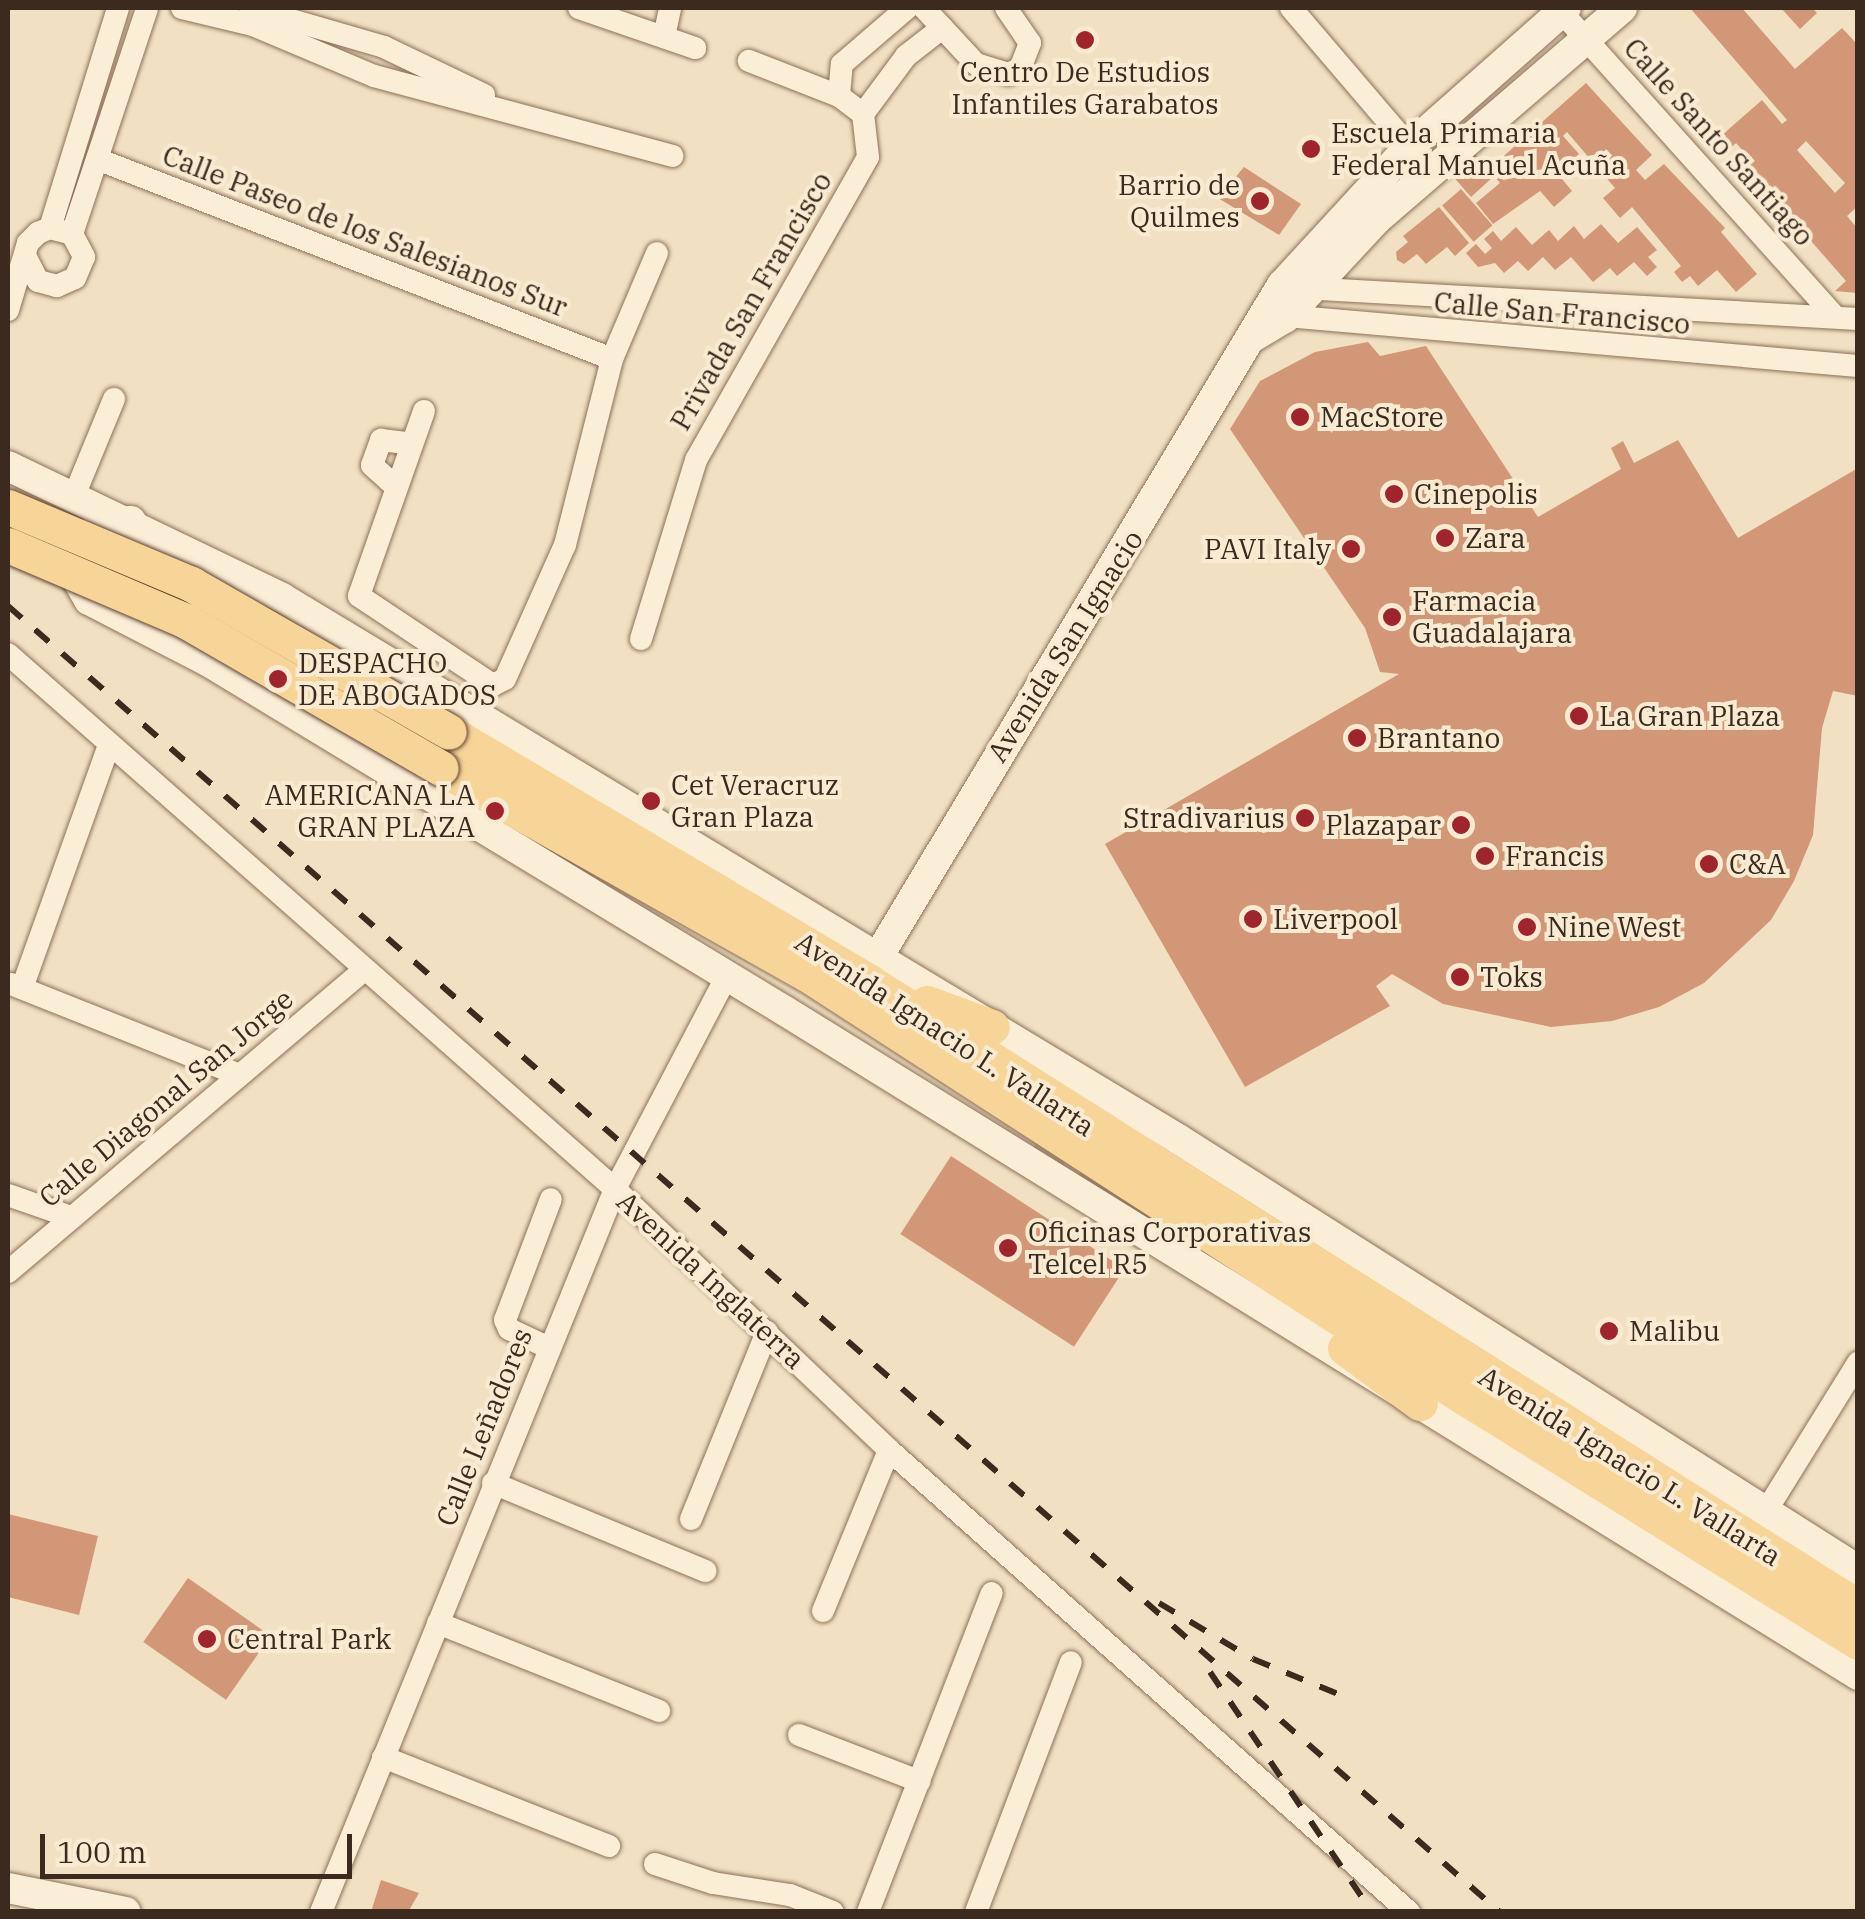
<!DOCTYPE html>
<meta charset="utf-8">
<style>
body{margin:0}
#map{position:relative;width:1865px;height:1919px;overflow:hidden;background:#f1e1c2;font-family:"IBM Plex Serif",serif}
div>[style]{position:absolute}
.building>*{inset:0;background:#d29776;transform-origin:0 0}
.primary-tunnel>*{height:35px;margin-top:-17.5px;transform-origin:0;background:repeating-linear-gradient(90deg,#cdbca1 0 35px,transparent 0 53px)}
.roads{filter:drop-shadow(0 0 2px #8c7158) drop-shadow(0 0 2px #8c7158)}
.street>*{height:22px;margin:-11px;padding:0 11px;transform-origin:11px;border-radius:11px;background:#fbeed6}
.secondary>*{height:30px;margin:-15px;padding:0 15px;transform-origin:15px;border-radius:15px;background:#fbeed6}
.primary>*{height:35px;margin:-17.5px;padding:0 17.5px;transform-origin:17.5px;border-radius:17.5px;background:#f7d498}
.rail>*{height:6px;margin-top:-3px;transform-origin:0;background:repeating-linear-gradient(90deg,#3b2a1d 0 18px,transparent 0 36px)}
.bridges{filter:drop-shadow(0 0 2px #5a3f2c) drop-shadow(0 0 2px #5a3f2c)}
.primary-bridge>*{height:35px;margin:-17.5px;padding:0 17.5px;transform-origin:17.5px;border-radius:17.5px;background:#f7d498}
.dots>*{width:28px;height:28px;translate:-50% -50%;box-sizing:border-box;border:5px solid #f8ebd2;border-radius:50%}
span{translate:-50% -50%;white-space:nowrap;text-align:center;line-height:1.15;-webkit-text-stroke:8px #f8ebd2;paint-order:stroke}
.poi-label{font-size:28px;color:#3b2a1d}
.left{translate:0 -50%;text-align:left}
.right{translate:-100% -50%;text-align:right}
.street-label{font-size:28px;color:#3b2a1d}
.frame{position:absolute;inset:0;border:10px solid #3b2a1d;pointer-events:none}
.scale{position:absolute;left:40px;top:1834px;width:312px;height:45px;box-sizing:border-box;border:5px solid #3b2a1d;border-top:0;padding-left:12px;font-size:30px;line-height:35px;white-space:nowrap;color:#3b2a1d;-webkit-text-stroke:8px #f8ebd2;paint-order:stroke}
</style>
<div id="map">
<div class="building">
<i style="clip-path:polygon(evenodd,1690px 8px,1742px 8px,1795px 69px,1842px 28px,1858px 45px,1858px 206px,1847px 216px,1858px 229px,1858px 293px,1835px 291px,1846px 281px,1756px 178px,1751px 182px,1742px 172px,1739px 161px,1747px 155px,1736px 143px,1724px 154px,1714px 142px,1762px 100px,1782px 124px,1787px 120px,1690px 8px,1806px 141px,1845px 183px,1835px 193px,1797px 150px,1806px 141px)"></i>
<i style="clip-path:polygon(1781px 8px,1812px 8px,1817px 13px,1800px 29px)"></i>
<i style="clip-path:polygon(1586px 83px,1652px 155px,1636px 170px,1645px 180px,1664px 164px,1725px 228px,1721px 232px,1757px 274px,1736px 292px,1717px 270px,1698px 286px,1690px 276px,1682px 282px,1674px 272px,1681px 266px,1632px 207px,1620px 218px,1603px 198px,1615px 188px,1567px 132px,1563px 136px,1579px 154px,1557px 173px,1572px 191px,1554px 207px,1540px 191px,1493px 224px,1476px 203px,1500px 183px,1494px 176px,1471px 197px,1451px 174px,1474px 153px,1489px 169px)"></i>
<i style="clip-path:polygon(1244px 167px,1301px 204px,1279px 235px,1218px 198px)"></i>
<i style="left:1461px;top:189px;width:48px;height:25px;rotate:49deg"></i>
<i style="clip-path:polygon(1439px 207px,1469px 243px,1455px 256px,1447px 247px,1426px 264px,1417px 254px,1404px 264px,1397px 260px,1396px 252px,1408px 242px,1403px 236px)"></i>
<i style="clip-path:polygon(1601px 224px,1618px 243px,1637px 227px,1657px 250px,1648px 257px,1657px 267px,1647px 276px,1634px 262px,1617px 276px,1610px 268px,1593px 282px,1571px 257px,1555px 270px,1543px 257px,1528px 271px,1518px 261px,1504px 273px,1495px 263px,1478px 267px,1466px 253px,1476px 244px,1485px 254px,1492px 248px,1484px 239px,1493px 231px,1501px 241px,1516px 227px,1532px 245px,1549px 230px,1558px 241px,1574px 226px,1584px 239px)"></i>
<i style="clip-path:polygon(1368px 342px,1380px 356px,1426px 346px,1538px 517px,1621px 469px,1611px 448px,1623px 441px,1634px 463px,1678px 440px,1738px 538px,1858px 468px,1858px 696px,1833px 691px,1822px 728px,1813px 835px,1794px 881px,1771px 920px,1704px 983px,1659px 1007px,1612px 1021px,1551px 1027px,1443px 1004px,1392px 974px,1376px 986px,1390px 1006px,1245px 1087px,1105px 844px,1399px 674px,1380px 672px,1365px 628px,1230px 429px,1260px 381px,1315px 352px)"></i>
<i style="left:951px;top:1156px;width:207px;height:93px;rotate:33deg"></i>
<i style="clip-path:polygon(8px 1514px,98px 1536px,79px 1615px,8px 1597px)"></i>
<i style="left:188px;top:1578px;width:101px;height:78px;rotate:35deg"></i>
<i style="clip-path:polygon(381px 1880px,419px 1893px,408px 1912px,371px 1912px)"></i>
</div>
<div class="primary-tunnel">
<i style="left:1033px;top:1147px;width:166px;rotate:30.4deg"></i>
</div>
<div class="roads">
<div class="street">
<i style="left:182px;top:8px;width:73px;rotate:13.5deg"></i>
<i style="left:253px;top:25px;width:131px;rotate:22.9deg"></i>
<i style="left:374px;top:76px;width:309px;rotate:15deg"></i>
<i style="left:250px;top:8px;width:140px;rotate:16.2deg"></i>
<i style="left:384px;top:47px;width:111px;rotate:25.6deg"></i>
<i style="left:579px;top:8px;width:123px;rotate:19deg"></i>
<i style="left:924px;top:8px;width:76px;rotate:47.1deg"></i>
<i style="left:976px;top:64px;width:34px;rotate:17deg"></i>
<i style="left:1008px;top:74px;width:13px;rotate:-23deg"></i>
<i style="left:1020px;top:69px;width:28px;rotate:-69deg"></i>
<i style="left:1030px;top:43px;width:42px;rotate:-124.4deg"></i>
<i style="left:1291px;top:8px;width:216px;rotate:49.5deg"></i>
<i style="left:1558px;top:8px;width:415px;rotate:48.1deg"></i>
<i style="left:664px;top:37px;width:30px;rotate:-78deg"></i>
<i style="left:839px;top:96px;width:32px;rotate:-85deg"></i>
<i style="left:842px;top:64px;width:86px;rotate:-40.7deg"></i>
<i style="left:863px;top:114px;width:72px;rotate:-53.4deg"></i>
<i style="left:906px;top:56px;width:46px;rotate:-37.9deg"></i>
<i style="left:97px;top:159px;width:552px;rotate:21.22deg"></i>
<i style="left:50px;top:228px;width:230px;rotate:-72.8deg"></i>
<i style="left:72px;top:234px;width:238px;rotate:-71.6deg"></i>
<i style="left:1302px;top:288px;width:557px;rotate:3.19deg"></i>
<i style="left:8px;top:310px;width:70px;rotate:-73.4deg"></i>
<i style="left:28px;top:243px;width:14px;rotate:-45deg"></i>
<i style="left:38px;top:233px;width:13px;rotate:-23deg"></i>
<i style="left:50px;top:228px;width:23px;rotate:15deg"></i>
<i style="left:72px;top:234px;width:26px;rotate:62deg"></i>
<i style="left:84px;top:257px;width:23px;rotate:113deg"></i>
<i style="left:75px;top:278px;width:20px;rotate:156deg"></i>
<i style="left:57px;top:286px;width:20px;rotate:-165deg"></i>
<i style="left:38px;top:281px;width:29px;rotate:-117deg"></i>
<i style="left:1275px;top:315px;width:585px;rotate:5deg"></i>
<i style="left:424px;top:411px;width:196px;rotate:109.4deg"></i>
<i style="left:359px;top:596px;width:161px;rotate:33.6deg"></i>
<i style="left:493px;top:685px;width:13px;rotate:-27deg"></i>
<i style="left:505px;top:679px;width:147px;rotate:-65.9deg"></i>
<i style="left:565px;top:545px;width:192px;rotate:-75.8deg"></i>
<i style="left:612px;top:359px;width:115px;rotate:-67deg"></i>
<i style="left:395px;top:486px;width:31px;rotate:-138deg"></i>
<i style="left:372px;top:465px;width:27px;rotate:-70deg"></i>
<i style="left:381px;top:440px;width:31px;rotate:7deg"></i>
<i style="left:74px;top:496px;width:105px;rotate:-67.6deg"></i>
<i style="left:641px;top:639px;width:187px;rotate:-72.9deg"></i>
<i style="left:696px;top:460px;width:348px;rotate:-60.4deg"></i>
<i style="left:868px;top:157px;width:43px;rotate:-96.6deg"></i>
<i style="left:863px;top:114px;width:30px;rotate:-143deg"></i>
<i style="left:839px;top:96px;width:97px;rotate:-158.7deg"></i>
<i style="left:8px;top:654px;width:809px;rotate:41.39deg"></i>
<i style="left:615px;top:1189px;width:378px;rotate:43.6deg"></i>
<i style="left:889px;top:1450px;width:696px;rotate:41.62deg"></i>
<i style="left:11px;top:984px;width:246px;rotate:21.7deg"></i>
<i style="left:22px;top:988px;width:255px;rotate:-70.3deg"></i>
<i style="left:8px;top:1195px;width:67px;rotate:19.2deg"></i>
<i style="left:8px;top:1272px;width:467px;rotate:-40.3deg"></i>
<i style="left:549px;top:1348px;width:44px;rotate:-154.6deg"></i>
<i style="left:509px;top:1329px;width:10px;rotate:-114deg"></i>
<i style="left:505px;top:1320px;width:129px;rotate:-69.2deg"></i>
<i style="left:493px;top:1483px;width:230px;rotate:22.5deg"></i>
<i style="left:691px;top:1519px;width:202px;rotate:-67.9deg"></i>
<i style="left:1758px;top:1524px;width:190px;rotate:-58.2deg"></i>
<i style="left:823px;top:1611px;width:174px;rotate:-67.7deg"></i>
<i style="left:438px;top:1623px;width:238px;rotate:21.7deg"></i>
<i style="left:799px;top:1735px;width:129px;rotate:21deg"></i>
<i style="left:383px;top:1757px;width:243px;rotate:21.5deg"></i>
<i style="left:655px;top:1864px;width:61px;rotate:18.1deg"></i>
<i style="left:713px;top:1883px;width:78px;rotate:8.9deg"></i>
<i style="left:790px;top:1895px;width:46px;rotate:21.6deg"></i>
<i style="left:321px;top:1912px;width:780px;rotate:-67.87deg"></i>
<i style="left:615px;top:1189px;width:241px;rotate:-62.3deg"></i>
<i style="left:868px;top:1912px;width:342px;rotate:-68.8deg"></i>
<i style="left:976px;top:1912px;width:267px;rotate:-69.2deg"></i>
</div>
<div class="secondary">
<i style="left:1253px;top:337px;width:37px;rotate:-31deg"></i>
<i style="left:1285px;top:318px;width:137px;rotate:-47.1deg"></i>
<i style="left:1378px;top:218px;width:322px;rotate:-40.7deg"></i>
<i style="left:8px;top:466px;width:304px;rotate:25.7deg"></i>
<i style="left:282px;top:598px;width:1047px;rotate:31.12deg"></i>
<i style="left:1178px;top:1139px;width:805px;rotate:32.37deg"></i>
<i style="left:131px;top:521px;width:30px;rotate:178deg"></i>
<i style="left:101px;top:522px;width:42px;rotate:128.2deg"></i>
<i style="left:75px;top:555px;width:19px;rotate:93deg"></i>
<i style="left:74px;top:574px;width:30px;rotate:60deg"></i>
<i style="left:89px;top:600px;width:135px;rotate:27.3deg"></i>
<i style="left:209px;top:662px;width:673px;rotate:31.21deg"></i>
<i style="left:785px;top:1011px;width:1262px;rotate:31.75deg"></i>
<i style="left:878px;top:957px;width:784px;rotate:-58.99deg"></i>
<i style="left:1282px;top:285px;width:189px;rotate:-47.4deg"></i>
<i style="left:1410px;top:146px;width:208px;rotate:-41.5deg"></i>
<i style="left:8px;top:1888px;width:120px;rotate:11.5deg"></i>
</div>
<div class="primary">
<i style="left:449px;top:732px;width:491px;rotate:30.7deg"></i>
<i style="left:871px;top:983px;width:1168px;rotate:32.3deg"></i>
<i style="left:441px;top:768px;width:420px;rotate:29.4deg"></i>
<i style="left:807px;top:974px;width:711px;rotate:32.89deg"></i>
<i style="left:1404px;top:1360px;width:534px;rotate:31.85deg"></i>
<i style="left:927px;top:1003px;width:69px;rotate:20.3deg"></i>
<i style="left:1345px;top:1348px;width:93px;rotate:36.3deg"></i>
</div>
</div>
<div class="rail">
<i style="left:8px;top:606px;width:1983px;rotate:41.2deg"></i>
<i style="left:1159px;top:1603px;width:109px;rotate:30.8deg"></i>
<i style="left:1253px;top:1659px;width:92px;rotate:22.4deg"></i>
<i style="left:1210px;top:1672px;width:290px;rotate:56deg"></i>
</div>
<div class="bridges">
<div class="primary-bridge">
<i style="left:8px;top:507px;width:199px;rotate:22.8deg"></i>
<i style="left:191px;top:584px;width:297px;rotate:29.8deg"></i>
<i style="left:8px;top:545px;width:194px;rotate:23.1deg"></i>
<i style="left:186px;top:621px;width:294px;rotate:30deg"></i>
</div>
</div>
<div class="dots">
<i style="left:1085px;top:40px;background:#a0242b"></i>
<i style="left:1311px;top:149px;background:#a0242b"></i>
<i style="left:1260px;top:201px;background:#a0242b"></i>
<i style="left:1300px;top:417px;background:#a0242b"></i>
<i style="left:1394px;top:494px;background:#a0242b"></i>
<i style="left:1445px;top:538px;background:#a0242b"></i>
<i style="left:1351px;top:549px;background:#a0242b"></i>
<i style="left:1392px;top:617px;background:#a0242b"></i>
<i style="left:278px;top:679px;background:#a0242b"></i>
<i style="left:1579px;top:716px;background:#a0242b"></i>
<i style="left:1357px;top:738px;background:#a0242b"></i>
<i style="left:651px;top:801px;background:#a0242b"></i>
<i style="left:495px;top:811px;background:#a0242b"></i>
<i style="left:1305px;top:818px;background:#a0242b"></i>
<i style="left:1461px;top:825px;background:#a0242b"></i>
<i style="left:1485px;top:856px;background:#a0242b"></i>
<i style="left:1709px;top:864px;background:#a0242b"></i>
<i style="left:1253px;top:919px;background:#a0242b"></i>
<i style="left:1527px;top:927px;background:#a0242b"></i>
<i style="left:1460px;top:977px;background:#a0242b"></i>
<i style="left:1008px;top:1248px;background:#a0242b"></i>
<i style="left:1609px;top:1331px;background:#a0242b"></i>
<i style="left:207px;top:1639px;background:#a0242b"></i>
</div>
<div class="poi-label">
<span style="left:1085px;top:88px">Centro De Estudios<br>Infantiles Garabatos</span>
<span class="left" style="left:1331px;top:149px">Escuela Primaria<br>Federal Manuel Acuña</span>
<span class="right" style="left:1240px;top:201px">Barrio de<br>Quilmes</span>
<span class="left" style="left:1320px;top:417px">MacStore</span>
<span class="left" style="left:1414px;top:494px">Cinepolis</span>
<span class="left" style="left:1465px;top:538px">Zara</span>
<span class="right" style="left:1331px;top:549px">PAVI Italy</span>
<span class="left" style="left:1412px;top:617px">Farmacia<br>Guadalajara</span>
<span class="left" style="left:298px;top:679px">DESPACHO<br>DE ABOGADOS</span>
<span class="left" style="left:1599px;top:716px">La Gran Plaza</span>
<span class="left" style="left:1377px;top:738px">Brantano</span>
<span class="left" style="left:671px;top:801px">Cet Veracruz<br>Gran Plaza</span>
<span class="right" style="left:475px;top:811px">AMERICANA LA<br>GRAN PLAZA</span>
<span class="right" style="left:1285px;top:818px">Stradivarius</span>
<span class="right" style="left:1441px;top:825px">Plazapar</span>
<span class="left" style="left:1505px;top:856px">Francis</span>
<span class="left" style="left:1729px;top:864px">C&amp;A</span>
<span class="left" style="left:1273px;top:919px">Liverpool</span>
<span class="left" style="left:1547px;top:927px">Nine West</span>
<span class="left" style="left:1480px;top:977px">Toks</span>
<span class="left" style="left:1028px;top:1248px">Oficinas Corporativas<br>Telcel R5</span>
<span class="left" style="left:1629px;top:1331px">Malibu</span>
<span class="left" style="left:227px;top:1639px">Central Park</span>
</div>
<div class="street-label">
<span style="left:1719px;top:142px;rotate:48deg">Calle Santo Santiago</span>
<span style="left:365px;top:231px;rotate:21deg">Calle Paseo de los Salesianos Sur</span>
<span style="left:751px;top:301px;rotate:-60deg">Privada San Francisco</span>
<span style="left:1562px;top:313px;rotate:5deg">Calle San Francisco</span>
<span style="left:1065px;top:646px;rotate:-58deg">Avenida San Ignacio</span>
<span style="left:945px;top:1034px;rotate:33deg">Avenida Ignacio L. Vallarta</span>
<span style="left:166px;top:1098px;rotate:-40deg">Calle Diagonal San Jorge</span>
<span style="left:711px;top:1280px;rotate:43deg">Avenida Inglaterra</span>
<span style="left:484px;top:1427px;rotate:-68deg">Calle Leñadores</span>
<span style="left:1630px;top:1466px;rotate:32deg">Avenida Ignacio L. Vallarta</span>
</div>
<div class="frame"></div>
<div class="scale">100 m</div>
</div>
